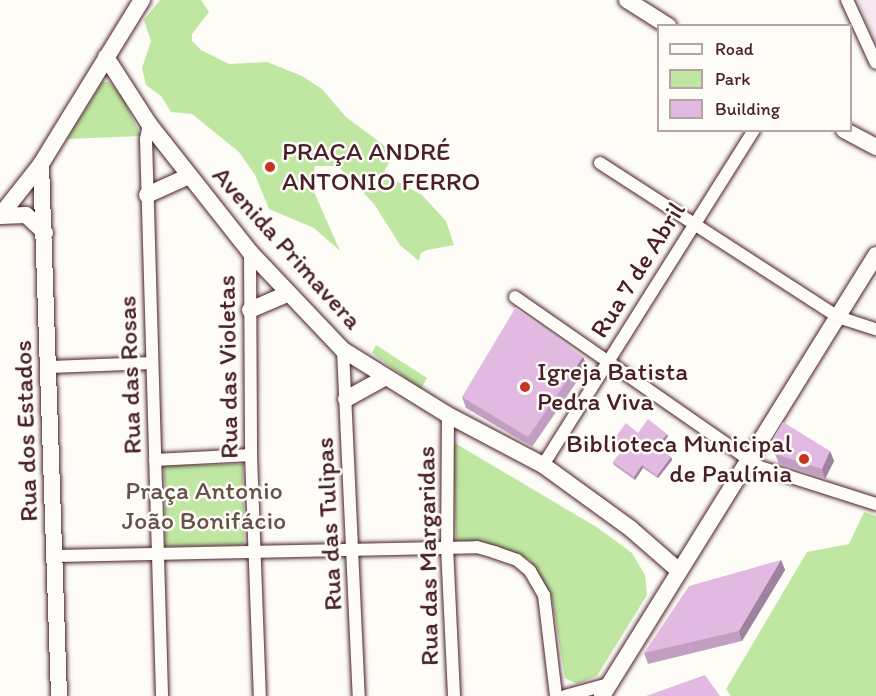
<!DOCTYPE html>
<meta charset="utf-8">
<style>
body{margin:0}
#map{position:relative;width:876px;height:696px;overflow:hidden;background:#fdfcf7;font-family:Itim,sans-serif}
div>[style]{position:absolute}
.built>*{inset:0;background:#f5e8f0}
.green>*{inset:0;background:#bfe7a2;transform-origin:0 0}
.roads{filter:drop-shadow(0 0 2px #4a1f2b) drop-shadow(0 0 2px #4a1f2b)}
.street>*{height:12px;margin:-6px;padding:0 6px;transform-origin:6px;border-radius:6px;background:#fdfcf7}
.secondary>*{height:16px;margin:-8px;padding:0 8px;transform-origin:8px;border-radius:8px;background:#fdfcf7}
.wall>*{inset:0;background:#c29fc2}
.shaded-wall>*{inset:0;background:#9e829e;transform-origin:0 0}
.building>*{inset:0;background:#e2b9e1}
.dots>*{width:16px;height:16px;translate:-50% -50%;box-sizing:border-box;border:3px solid #fdfcf7;border-radius:50%}
span{translate:-50% -50%;white-space:nowrap;text-align:center;line-height:1.15;-webkit-text-stroke:5px #fdfcf7;paint-order:stroke}
.poi-label{font-size:26px;color:#4a1f2b}
.left{translate:0 -50%;text-align:left}
.right{translate:-100% -50%;text-align:right}
.street-label{font-size:26px;color:#4a1f2b}
.park-label{font-size:26px;color:#675149}
.legend{position:absolute;left:657px;top:24px;width:195px;height:108px;box-sizing:border-box;background:#fdfcf7;border:2px solid #b5a4a5;margin:0;padding:8px 10px;list-style:none;font-size:18px;color:#4a1f2b}
.legend li{display:flex;align-items:center;gap:12px;height:30px}
.legend b{width:30px;border:2px solid #b5a4a5}
</style>
<div id="map">
<div class="built">
<i style="clip-path:polygon(857px 0,876px 0,876px 44px)"></i>
</div>
<div class="green">
<i style="clip-path:polygon(160px 0,201px 0,209px 12px,192px 34px,192px 41px,201px 50px,229px 64px,267px 62px,302px 76px,322px 89px,346px 117px,389px 149px,391px 159px,379px 181px,392px 179px,422px 195px,446px 221px,454px 245px,427px 250px,421px 253px,419px 261px,400px 245px,374px 204px,338px 166px,315px 166px,311px 185px,340px 251px,314px 228px,269px 209px,255px 175px,239px 152px,192px 114px,171px 112px,161px 96px,146px 85px,142px 68px,151px 41px,144px 20px)"></i>
<i style="clip-path:polygon(102px 82px,109px 82px,122px 96px,141px 136px,67px 139px)"></i>
<i style="clip-path:polygon(376px 345px,427px 378px,421px 389px,372px 353px)"></i>
<i style="clip-path:polygon(453px 442px,598px 528px,632px 553px,645px 575px,647px 595px,597px 676px,577px 684px,565px 678px,552px 598px,530px 560px,501px 547px,456px 541px)"></i>
<i style="left:243px;top:464px;width:81px;height:79px;rotate:89deg"></i>
<i style="clip-path:polygon(864px 512px,876px 516px,876px 696px,731px 696px,726px 689px,807px 552px,849px 544px)"></i>
</div>
<div class="roads">
<div class="street">
<i style="left:847px;top:0;width:69px;rotate:65.3deg"></i>
<i style="left:149px;top:124px;width:15px;rotate:101deg"></i>
<i style="left:146px;top:139px;width:557px;rotate:88.35deg"></i>
<i style="left:600px;top:163px;width:283px;rotate:32.9deg"></i>
<i style="left:838px;top:317px;width:40px;rotate:18deg"></i>
<i style="left:250px;top:252px;width:203px;rotate:89.7deg"></i>
<i style="left:251px;top:455px;width:241px;rotate:87.9deg"></i>
<i style="left:515px;top:297px;width:298px;rotate:34.8deg"></i>
<i style="left:760px;top:467px;width:122px;rotate:17.7deg"></i>
<i style="left:343px;top:350px;width:346px;rotate:87.4deg"></i>
<i style="left:50px;top:367px;width:102px;rotate:-2.2deg"></i>
<i style="left:448px;top:415px;width:132px;rotate:90.4deg"></i>
<i style="left:447px;top:547px;width:149px;rotate:87.3deg"></i>
<i style="left:155px;top:460px;width:96px;rotate:-3deg"></i>
<i style="left:543px;top:465px;width:396px;rotate:-57.8deg"></i>
<i style="left:56px;top:556px;width:421px;rotate:-1.2deg"></i>
<i style="left:477px;top:547px;width:18px;rotate:16deg"></i>
<i style="left:494px;top:552px;width:24px;rotate:19deg"></i>
<i style="left:517px;top:560px;width:17px;rotate:40deg"></i>
<i style="left:530px;top:571px;width:28px;rotate:60deg"></i>
<i style="left:544px;top:595px;width:102px;rotate:83.2deg"></i>
<i style="left:565px;top:696px;width:46px;rotate:-15.3deg"></i>
</div>
<div class="secondary">
<i style="left:627px;top:0;width:49px;rotate:32.4deg"></i>
<i style="left:106px;top:57px;width:80px;rotate:57.3deg"></i>
<i style="left:149px;top:124px;width:163px;rotate:51.7deg"></i>
<i style="left:250px;top:252px;width:135px;rotate:46.5deg"></i>
<i style="left:343px;top:350px;width:123px;rotate:31.8deg"></i>
<i style="left:448px;top:415px;width:107px;rotate:27.8deg"></i>
<i style="left:543px;top:465px;width:109px;rotate:36deg"></i>
<i style="left:631px;top:529px;width:62px;rotate:41.1deg"></i>
<i style="left:844px;top:130px;width:36px;rotate:28deg"></i>
<i style="left:41px;top:164px;width:532px;rotate:88.06deg"></i>
<i style="left:147px;top:195px;width:46px;rotate:-24.3deg"></i>
<i style="left:0;top:216px;width:66px;rotate:-51.7deg"></i>
<i style="left:41px;top:164px;width:193px;rotate:-58.4deg"></i>
<i style="left:0;top:216px;width:26px;rotate:-2deg"></i>
<i style="left:26px;top:215px;width:26px;rotate:43deg"></i>
<i style="left:250px;top:310px;width:40px;rotate:-23.4deg"></i>
<i style="left:346px;top:399px;width:43px;rotate:-28.9deg"></i>
<i style="left:602px;top:696px;width:519px;rotate:-58.15deg"></i>
</div>
</div>
<div class="wall">
<i style="clip-path:polygon(583px 357px,587px 367px,532px 447px,466px 408px,462px 397px)"></i>
<i style="clip-path:polygon(638px 433px,668px 436px,659px 449px,671px 457px,672px 460px,658px 478px,643px 468px,635px 480px,614px 465px,613px 462px,621px 452px,612px 445px,611px 443px)"></i>
<i style="clip-path:polygon(830px 451px,834px 461px,825px 479px,779px 464px,775px 454px)"></i>
<i style="clip-path:polygon(781px 560px,785px 570px,742px 641px,648px 664px,644px 653px)"></i>
</div>
<div class="shaded-wall">
<i style="left:583px;top:357px;width:11px;height:97px;rotate:68deg"></i>
<i style="clip-path:polygon(667px 434px,668px 436px,658px 450px,657px 447px)"></i>
<i style="clip-path:polygon(830px 451px,834px 461px,825px 479px,822px 469px)"></i>
<i style="clip-path:polygon(671px 457px,672px 460px,658px 478px,657px 476px)"></i>
<i style="clip-path:polygon(642px 465px,643px 468px,635px 480px,634px 477px)"></i>
<i style="clip-path:polygon(781px 560px,785px 570px,742px 641px,739px 631px)"></i>
</div>
<div class="building">
<i style="clip-path:polygon(516px 307px,583px 357px,528px 437px,462px 397px)"></i>
<i style="clip-path:polygon(648px 419px,667px 434px,657px 447px,671px 457px,657px 476px,642px 465px,634px 477px,613px 462px,622px 451px,611px 443px,626px 423px,638px 433px)"></i>
<i style="clip-path:polygon(783px 422px,830px 451px,822px 469px,775px 454px,773px 438px)"></i>
<i style="clip-path:polygon(781px 560px,739px 631px,644px 653px,689px 586px)"></i>
<i style="clip-path:polygon(705px 675px,720px 696px,646px 696px)"></i>
</div>
<div class="dots">
<i style="left:270px;top:167px;background:#c8321e"></i>
<i style="left:525px;top:387px;background:#c8321e"></i>
<i style="left:804px;top:459px;background:#c8321e"></i>
</div>
<div class="poi-label">
<span class="left" style="left:282px;top:167px">PRAÇA ANDRÉ<br>ANTONIO FERRO</span>
<span class="left" style="left:537px;top:387px">Igreja Batista<br>Pedra Viva</span>
<span class="right" style="left:792px;top:459px">Biblioteca Municipal<br>de Paulínia</span>
</div>
<div class="street-label">
<span style="left:287px;top:248px;rotate:48deg">Avenida Primavera</span>
<span style="left:638px;top:270px;rotate:-58deg">Rua 7 de Abril</span>
<span style="left:228px;top:367px;rotate:-91deg">Rua das Violetas</span>
<span style="left:130px;top:375px;rotate:-92deg">Rua das Rosas</span>
<span style="left:26px;top:431px;rotate:-92deg">Rua dos Estados</span>
<span style="left:329px;top:524px;rotate:-93deg">Rua das Tulipas</span>
<span style="left:428px;top:556px;rotate:-91deg">Rua das Margaridas</span>
</div>
<div class="park-label">
<span style="left:204px;top:506px">Praça Antonio<br>João Bonifácio</span>
</div>
<ul class="legend">
<li><b style="height:8px;background:#fdfcf7"></b>Road</li>
<li><b style="height:16px;background:#bfe7a2"></b>Park</li>
<li><b style="height:16px;background:#e2b9e1"></b>Building</li>
</ul>
</div>
